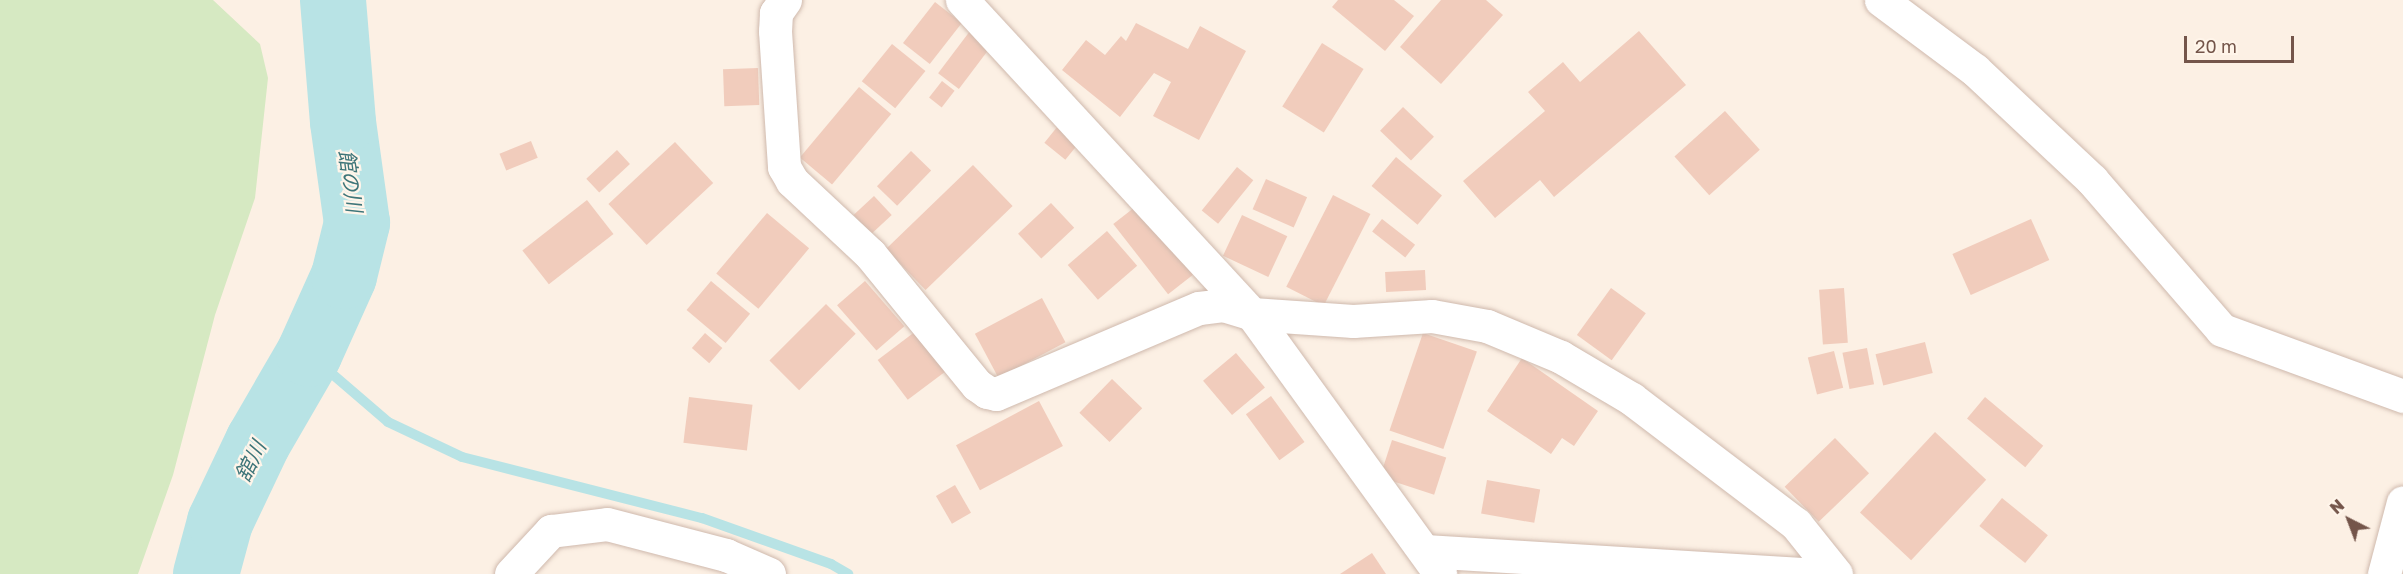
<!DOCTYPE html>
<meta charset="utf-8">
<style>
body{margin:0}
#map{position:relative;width:2403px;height:574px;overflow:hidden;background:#fcf0e4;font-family:"Golos Text","Noto Sans JP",sans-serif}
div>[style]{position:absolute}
.green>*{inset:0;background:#d6e9c2}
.stream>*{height:10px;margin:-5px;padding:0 5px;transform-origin:5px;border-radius:5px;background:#b8e3e5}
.river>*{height:66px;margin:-33px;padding:0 33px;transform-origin:33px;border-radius:33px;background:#b8e3e5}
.building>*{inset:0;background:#f1ccbc;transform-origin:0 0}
.roads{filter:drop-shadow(0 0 2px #cfb9ad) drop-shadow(0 0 2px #cfb9ad)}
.minor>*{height:33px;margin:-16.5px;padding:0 16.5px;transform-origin:16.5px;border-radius:16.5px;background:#fff}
span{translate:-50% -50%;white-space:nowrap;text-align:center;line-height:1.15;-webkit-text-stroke:4.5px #fff5ea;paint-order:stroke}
.water-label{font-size:21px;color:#3e7579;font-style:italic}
.north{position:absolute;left:2319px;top:490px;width:60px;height:60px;-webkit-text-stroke:4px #fff5ea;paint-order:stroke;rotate:318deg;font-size:16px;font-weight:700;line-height:24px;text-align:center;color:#74554a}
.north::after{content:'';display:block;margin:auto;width:21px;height:27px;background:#74554a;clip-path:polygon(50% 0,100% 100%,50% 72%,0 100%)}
.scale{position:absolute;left:2184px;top:36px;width:110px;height:27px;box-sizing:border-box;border:3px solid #74554a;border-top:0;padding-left:8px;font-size:18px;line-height:21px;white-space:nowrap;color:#74554a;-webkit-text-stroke:4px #fff5ea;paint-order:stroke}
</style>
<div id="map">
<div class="green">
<i style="clip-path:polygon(0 0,213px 0,260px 44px,268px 78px,255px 198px,215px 315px,173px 475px,138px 574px,0 574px)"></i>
</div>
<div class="stream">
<i style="left:309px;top:354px;width:104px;rotate:40.7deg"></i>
<i style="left:388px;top:422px;width:82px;rotate:25.3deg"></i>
<i style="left:462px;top:457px;width:248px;rotate:14.3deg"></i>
<i style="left:702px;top:518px;width:137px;rotate:19.6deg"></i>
<i style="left:831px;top:564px;width:20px;rotate:30deg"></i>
</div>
<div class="river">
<i style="left:206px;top:574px;width:54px;rotate:-74.9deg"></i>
<i style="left:220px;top:522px;width:89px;rotate:-64.6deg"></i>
<i style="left:258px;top:442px;width:102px;rotate:-59.9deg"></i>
<i style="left:309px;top:354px;width:85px;rotate:-65.8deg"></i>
<i style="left:344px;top:276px;width:55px;rotate:-76.2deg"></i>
<i style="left:357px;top:223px;width:102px;rotate:-97.9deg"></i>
<i style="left:343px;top:122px;width:122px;rotate:-94.7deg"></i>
</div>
<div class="building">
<i style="clip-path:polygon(1338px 0,1394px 0,1414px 16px,1385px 51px,1332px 7px)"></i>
<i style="clip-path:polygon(1441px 0,1486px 0,1503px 15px,1441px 84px,1400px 47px)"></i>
<i style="left:935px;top:2px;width:34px;height:52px;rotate:38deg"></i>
<i style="clip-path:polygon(1136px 23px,1188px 49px,1200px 26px,1246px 51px,1199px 140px,1153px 116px,1171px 82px,1154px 73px,1120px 117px,1062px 70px,1086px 40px,1105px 55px,1121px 36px,1126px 41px)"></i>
<i style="left:970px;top:31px;width:26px;height:53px;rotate:37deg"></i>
<i style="clip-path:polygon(1639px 31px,1686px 85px,1554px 197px,1540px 180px,1495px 218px,1463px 181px,1545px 111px,1528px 92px,1563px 62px,1580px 82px)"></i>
<i style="left:1322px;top:43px;width:49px;height:75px;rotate:32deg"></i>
<i style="left:892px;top:44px;width:43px;height:48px;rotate:39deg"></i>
<i style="left:758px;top:68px;width:37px;height:35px;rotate:88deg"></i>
<i style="left:942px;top:81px;width:16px;height:21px;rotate:38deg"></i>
<i style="left:859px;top:87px;width:42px;height:92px;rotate:40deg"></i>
<i style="left:1403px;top:107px;width:43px;height:33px;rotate:44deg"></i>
<i style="left:1725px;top:111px;width:52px;height:68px;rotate:48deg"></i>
<i style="left:1062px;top:121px;width:27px;height:28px;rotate:39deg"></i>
<i style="left:531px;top:141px;width:18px;height:34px;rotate:68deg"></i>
<i style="left:675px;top:142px;width:56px;height:91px;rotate:47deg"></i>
<i style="left:617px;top:150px;width:19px;height:42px;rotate:47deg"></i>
<i style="left:911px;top:151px;width:28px;height:49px;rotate:44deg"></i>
<i style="left:1396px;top:157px;width:60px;height:38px;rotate:40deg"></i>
<i style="left:973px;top:165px;width:57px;height:121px;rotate:46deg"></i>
<i style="left:1237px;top:167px;width:21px;height:56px;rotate:39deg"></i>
<i style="left:1266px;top:179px;width:45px;height:33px;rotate:24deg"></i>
<i style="left:1333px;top:195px;width:42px;height:103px;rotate:27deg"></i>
<i style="left:874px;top:196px;width:26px;height:28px;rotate:47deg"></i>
<i style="left:587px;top:200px;width:43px;height:82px;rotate:52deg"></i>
<i style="left:1144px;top:200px;width:89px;height:39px;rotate:52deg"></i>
<i style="left:1051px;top:203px;width:34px;height:45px;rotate:47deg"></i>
<i style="left:767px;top:213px;width:55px;height:79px;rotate:40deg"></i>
<i style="left:1242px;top:215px;width:50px;height:45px;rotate:25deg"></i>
<i style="left:1382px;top:219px;width:42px;height:16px;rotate:38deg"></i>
<i style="left:2031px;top:219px;width:45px;height:86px;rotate:66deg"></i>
<i style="left:1107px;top:231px;width:46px;height:52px;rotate:49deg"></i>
<i style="left:1425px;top:270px;width:20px;height:40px;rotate:87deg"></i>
<i style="left:711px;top:281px;width:51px;height:38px;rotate:40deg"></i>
<i style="left:865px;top:281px;width:60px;height:37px;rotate:49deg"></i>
<i style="left:1611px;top:288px;width:43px;height:58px;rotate:36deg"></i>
<i style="left:1844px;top:288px;width:55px;height:25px;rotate:86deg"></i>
<i style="left:1042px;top:298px;width:50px;height:76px;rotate:62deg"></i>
<i style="left:826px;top:304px;width:42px;height:80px;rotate:45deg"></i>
<i style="left:916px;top:331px;width:50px;height:48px;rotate:53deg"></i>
<i style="left:705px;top:333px;width:23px;height:20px;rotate:41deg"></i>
<i style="left:1423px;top:333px;width:57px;height:103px;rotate:19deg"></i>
<i style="left:1925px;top:342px;width:32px;height:51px;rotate:76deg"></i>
<i style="left:1867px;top:348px;width:37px;height:25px;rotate:79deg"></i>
<i style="left:1834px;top:351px;width:38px;height:27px;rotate:76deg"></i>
<i style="left:1236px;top:353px;width:45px;height:43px;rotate:50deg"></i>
<i style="clip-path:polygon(1522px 358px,1598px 411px,1574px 446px,1562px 438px,1551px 454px,1487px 411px)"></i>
<i style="left:1112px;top:379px;width:42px;height:47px;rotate:44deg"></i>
<i style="left:1271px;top:396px;width:57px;height:31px;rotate:54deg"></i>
<i style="left:689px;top:397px;width:64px;height:46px;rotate:7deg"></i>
<i style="left:1985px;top:397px;width:76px;height:28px;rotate:40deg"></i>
<i style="left:1039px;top:401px;width:51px;height:94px;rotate:62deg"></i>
<i style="left:1935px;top:432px;width:70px;height:110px;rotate:43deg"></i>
<i style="left:1835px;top:438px;width:49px;height:70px;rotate:46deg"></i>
<i style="left:1392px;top:440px;width:57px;height:39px;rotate:18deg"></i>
<i style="left:1487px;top:480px;width:54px;height:34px;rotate:10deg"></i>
<i style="left:955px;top:485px;width:32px;height:22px;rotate:60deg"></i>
<i style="left:2002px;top:498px;width:59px;height:36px;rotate:39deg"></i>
<i style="clip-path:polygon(1372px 553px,1386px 574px,1340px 574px)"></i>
</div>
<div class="roads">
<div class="minor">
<i style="left:785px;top:0;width:16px;rotate:125deg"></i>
<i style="left:776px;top:13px;width:18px;rotate:93deg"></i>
<i style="left:775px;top:31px;width:136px;rotate:86.2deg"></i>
<i style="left:784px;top:167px;width:16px;rotate:60deg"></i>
<i style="left:792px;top:181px;width:107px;rotate:43.1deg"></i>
<i style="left:870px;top:254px;width:169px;rotate:50.8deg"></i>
<i style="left:977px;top:385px;width:12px;rotate:35deg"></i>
<i style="left:987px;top:392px;width:9px;rotate:13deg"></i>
<i style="left:996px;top:394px;width:220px;rotate:-23deg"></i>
<i style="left:1199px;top:308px;width:24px;rotate:-7deg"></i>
<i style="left:1223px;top:305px;width:30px;rotate:17deg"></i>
<i style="left:1252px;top:314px;width:101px;rotate:4deg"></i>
<i style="left:1353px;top:321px;width:79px;rotate:-3.6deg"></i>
<i style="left:1432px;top:316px;width:56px;rotate:10.3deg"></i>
<i style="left:1487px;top:326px;width:80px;rotate:22.7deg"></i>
<i style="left:1561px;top:357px;width:82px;rotate:30.6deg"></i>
<i style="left:1632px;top:399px;width:206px;rotate:37.3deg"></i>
<i style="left:1796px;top:524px;width:64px;rotate:51.3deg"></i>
<i style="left:962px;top:0;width:427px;rotate:47.3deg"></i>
<i style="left:1252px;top:314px;width:321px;rotate:54.1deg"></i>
<i style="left:1881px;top:0;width:117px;rotate:36.7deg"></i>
<i style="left:1975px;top:70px;width:161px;rotate:43.2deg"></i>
<i style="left:2092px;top:180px;width:198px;rotate:49.1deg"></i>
<i style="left:2222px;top:330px;width:193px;rotate:20deg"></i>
<i style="left:1425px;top:551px;width:381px;rotate:3.5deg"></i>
<i style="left:511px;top:574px;width:59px;rotate:-47.1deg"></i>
<i style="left:551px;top:531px;width:56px;rotate:-7.1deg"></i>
<i style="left:607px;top:524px;width:123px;rotate:14.6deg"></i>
<i style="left:726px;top:555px;width:47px;rotate:23.8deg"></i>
<i style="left:2384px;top:574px;width:74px;rotate:-75.2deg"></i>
</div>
</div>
<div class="water-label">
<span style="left:351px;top:181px;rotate:82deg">館の川</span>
<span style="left:250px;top:461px;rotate:-64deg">舘川</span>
</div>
<div class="north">N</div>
<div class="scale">20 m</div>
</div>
